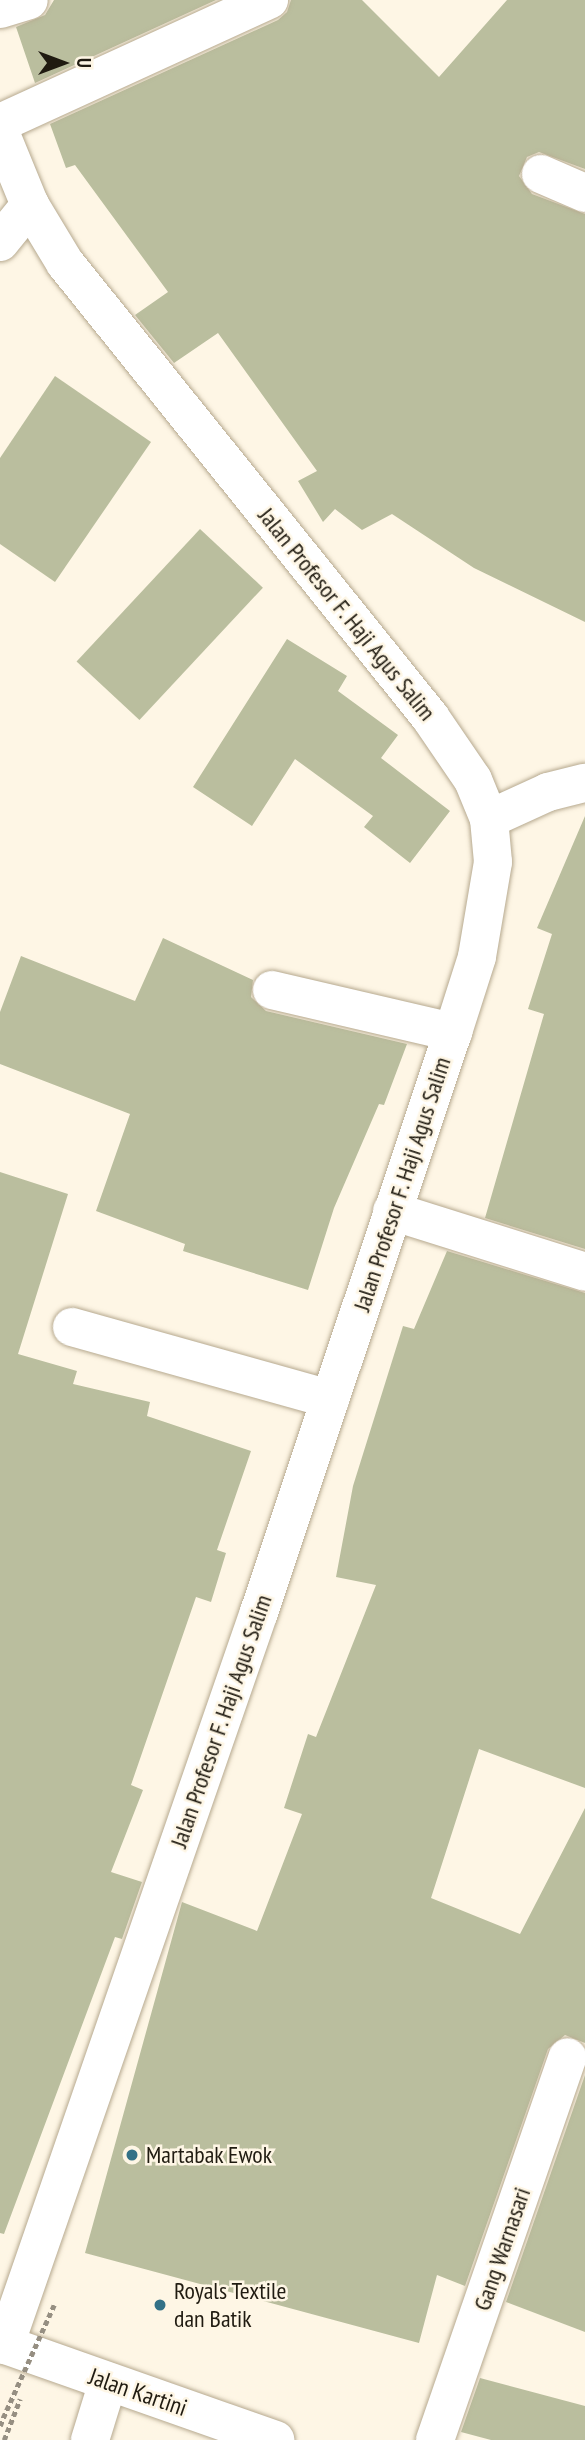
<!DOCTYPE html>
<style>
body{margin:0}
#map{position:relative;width:585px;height:2440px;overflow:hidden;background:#fef6e5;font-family:"PT Sans Narrow",sans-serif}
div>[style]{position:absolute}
.building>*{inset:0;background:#babe9e;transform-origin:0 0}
.path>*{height:4.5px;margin-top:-2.25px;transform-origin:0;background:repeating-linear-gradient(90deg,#968f82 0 5px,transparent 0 8.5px)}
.roads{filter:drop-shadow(0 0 2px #b6a98f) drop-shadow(0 0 2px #b6a98f)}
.minor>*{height:38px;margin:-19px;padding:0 19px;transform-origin:19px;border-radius:19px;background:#fff}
.major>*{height:38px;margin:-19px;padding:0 19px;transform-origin:19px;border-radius:19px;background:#fff}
.highway>*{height:38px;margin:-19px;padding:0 19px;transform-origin:19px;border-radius:19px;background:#fff}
.path-bridge>*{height:4.5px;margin-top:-2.25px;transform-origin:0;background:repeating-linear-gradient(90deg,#968f82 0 5px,transparent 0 8.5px)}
.dots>*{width:19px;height:19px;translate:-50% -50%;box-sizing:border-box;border:4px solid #fef6e5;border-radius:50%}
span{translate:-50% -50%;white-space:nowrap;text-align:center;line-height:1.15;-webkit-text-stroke:5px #fef6e5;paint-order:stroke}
.street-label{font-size:24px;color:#201b11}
.poi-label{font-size:24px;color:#201b11}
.left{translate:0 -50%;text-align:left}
.north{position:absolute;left:28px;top:28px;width:70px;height:70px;-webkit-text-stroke:5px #fef6e5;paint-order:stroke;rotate:90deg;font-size:19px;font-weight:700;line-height:28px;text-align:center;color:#201b11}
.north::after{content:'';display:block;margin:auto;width:24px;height:32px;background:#201b11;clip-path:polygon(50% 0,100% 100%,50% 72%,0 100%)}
</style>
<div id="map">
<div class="building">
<i style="clip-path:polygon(54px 0,216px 0,35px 83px,16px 27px,45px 15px)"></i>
<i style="clip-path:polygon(291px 0,362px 0,439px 77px,507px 0,585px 0,585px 169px,539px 152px,527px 157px,519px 176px,532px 194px,585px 214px,585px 622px,474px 568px,392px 514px,362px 530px,335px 509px,323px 522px,298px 481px,317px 471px,218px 333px,174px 363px,135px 315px,168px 292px,75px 165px,66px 168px,50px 124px,278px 20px,287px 12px)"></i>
<i style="clip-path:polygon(55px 376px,151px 442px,55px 582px,0 544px,0 458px)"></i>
<i style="left:200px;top:529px;width:86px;height:181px;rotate:43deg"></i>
<i style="clip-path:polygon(287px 639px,347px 676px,338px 691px,398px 735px,381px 758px,450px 811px,410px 863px,364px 827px,373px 816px,295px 759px,252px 826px,193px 787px)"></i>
<i style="clip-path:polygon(585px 816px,585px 1249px,485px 1218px,544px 1014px,528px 1009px,552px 934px,537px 928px)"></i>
<i style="clip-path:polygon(163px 938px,253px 980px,251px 997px,266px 1011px,407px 1044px,384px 1105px,379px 1104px,334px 1208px,308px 1290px,183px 1251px,185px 1244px,96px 1211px,130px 1114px,0 1064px,0 1012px,21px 956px,135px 1001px)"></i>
<i style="clip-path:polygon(0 1172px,68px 1194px,18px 1354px,77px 1371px,73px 1384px,150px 1402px,147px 1416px,251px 1451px,217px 1550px,226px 1553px,211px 1602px,196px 1597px,131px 1785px,143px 1790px,111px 1872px,142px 1882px,122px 1939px,115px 1937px,4px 2234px,0 2233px)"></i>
<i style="clip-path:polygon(447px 1251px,585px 1293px,585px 1788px,479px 1749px,431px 1898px,520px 1934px,585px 1808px,585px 2043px,565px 2035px,548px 2049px,465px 2286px,437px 2275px,419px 2343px,85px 2253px,182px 1902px,257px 1931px,302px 1814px,284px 1808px,308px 1734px,316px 1737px,376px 1585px,336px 1577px,353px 1486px,403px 1326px,414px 1329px)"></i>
<i style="clip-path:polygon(585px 2075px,585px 2332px,506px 2302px)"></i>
<i style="clip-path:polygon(480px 2378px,585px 2406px,585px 2440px,491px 2440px,461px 2432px)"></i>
</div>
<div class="path">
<i style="left:0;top:2426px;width:9px;rotate:-69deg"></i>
<i style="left:4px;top:2440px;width:44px;rotate:-68.7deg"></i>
</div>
<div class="roads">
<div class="minor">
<i style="left:0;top:9px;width:30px;rotate:-17deg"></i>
<i style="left:0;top:123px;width:296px;rotate:-24.6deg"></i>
<i style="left:541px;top:174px;width:48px;rotate:23.4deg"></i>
<i style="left:0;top:242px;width:48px;rotate:-51deg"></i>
<i style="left:489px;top:819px;width:65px;rotate:-24.6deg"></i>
<i style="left:548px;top:792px;width:38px;rotate:-14deg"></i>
<i style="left:272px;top:990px;width:186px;rotate:13.1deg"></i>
<i style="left:392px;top:1211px;width:202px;rotate:17.5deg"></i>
<i style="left:72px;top:1327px;width:268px;rotate:15.6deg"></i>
<i style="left:90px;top:2440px;width:61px;rotate:-72.8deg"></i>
<i style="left:435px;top:2440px;width:405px;rotate:-70.9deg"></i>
</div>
<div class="major">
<i style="left:0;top:132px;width:79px;rotate:67.7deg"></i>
<i style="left:30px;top:205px;width:68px;rotate:58.9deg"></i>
<i style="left:65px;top:263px;width:583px;rotate:51.2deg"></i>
<i style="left:430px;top:717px;width:76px;rotate:55.7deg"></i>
<i style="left:473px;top:780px;width:42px;rotate:67.7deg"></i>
<i style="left:489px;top:819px;width:43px;rotate:84.7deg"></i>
<i style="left:493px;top:862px;width:96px;rotate:99.6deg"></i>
<i style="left:477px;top:957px;width:79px;rotate:107.7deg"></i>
<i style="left:453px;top:1032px;width:612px;rotate:108.49deg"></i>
<i style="left:259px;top:1612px;width:776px;rotate:109.11deg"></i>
</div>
<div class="highway">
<i style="left:0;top:2343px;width:292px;rotate:19.4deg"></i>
</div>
</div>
<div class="path-bridge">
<i style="left:3px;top:2418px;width:124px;rotate:-65.7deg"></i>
</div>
<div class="dots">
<i style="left:132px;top:2155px;background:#337187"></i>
<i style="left:160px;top:2305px;background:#337187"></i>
</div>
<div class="street-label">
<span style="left:347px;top:614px;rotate:51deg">Jalan Profesor F. Haji Agus Salim</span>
<span style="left:402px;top:1184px;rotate:-72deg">Jalan Profesor F. Haji Agus Salim</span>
<span style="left:221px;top:1721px;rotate:-71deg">Jalan Profesor F. Haji Agus Salim</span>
<span style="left:502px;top:2249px;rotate:-71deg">Gang Warnasari</span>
<span style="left:138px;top:2392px;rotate:19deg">Jalan Kartini</span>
</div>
<div class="poi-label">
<span class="left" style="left:146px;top:2155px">Martabak Ewok</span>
<span class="left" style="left:174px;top:2305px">Royals Textile<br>dan Batik</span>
</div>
<div class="north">U</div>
</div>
